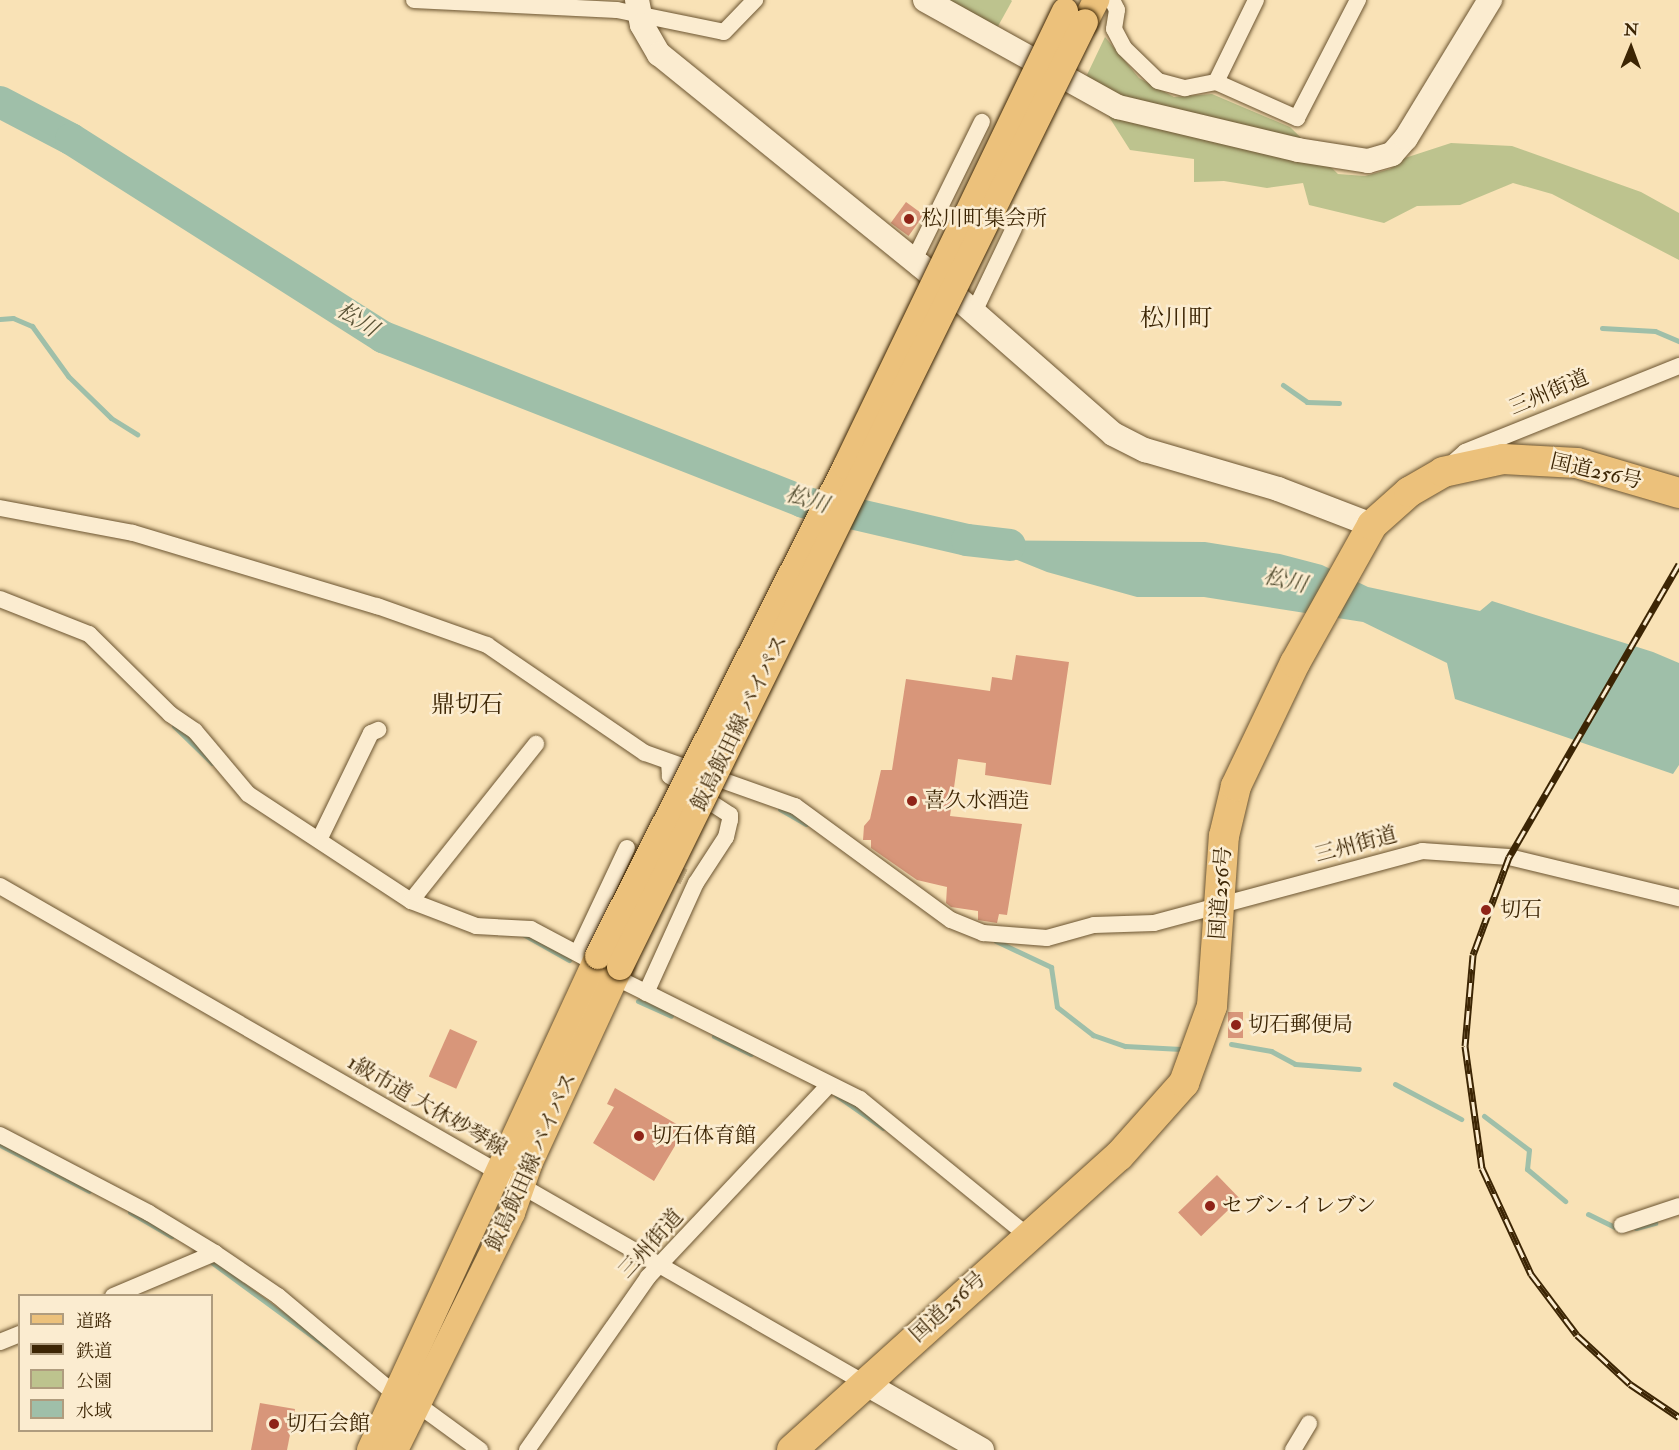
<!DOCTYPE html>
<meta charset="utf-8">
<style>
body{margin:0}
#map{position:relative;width:1679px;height:1450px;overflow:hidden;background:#f9e2b6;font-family:"IM FELL Double Pica","Noto Serif JP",serif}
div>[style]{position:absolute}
.green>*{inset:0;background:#bdc38e}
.water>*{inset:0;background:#9fbfa9}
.stream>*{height:5px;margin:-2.5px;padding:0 2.5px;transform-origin:2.5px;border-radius:2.5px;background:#9fbfa9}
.river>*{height:32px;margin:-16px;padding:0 16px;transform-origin:16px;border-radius:16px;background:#9fbfa9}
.building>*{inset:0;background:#d8967a;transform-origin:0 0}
.street-tunnel>*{height:16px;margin-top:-8px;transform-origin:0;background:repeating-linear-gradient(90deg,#d3bc92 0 16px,transparent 0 24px)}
.roads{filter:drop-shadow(0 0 2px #6b5430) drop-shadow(0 0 2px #6b5430)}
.street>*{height:16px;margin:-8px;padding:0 8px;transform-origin:8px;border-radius:8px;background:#fbecd0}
.secondary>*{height:24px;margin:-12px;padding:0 12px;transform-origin:12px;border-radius:12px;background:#fbecd0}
.primary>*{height:26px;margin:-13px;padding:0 13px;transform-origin:13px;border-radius:13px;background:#ecc17b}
.highway>*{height:30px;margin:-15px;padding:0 15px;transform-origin:15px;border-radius:15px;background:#ecc17b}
.rail>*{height:7px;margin-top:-3.5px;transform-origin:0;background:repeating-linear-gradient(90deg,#fbecd0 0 14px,#3c2504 0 28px);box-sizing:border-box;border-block:2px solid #3c2504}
.bridges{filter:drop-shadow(0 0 2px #3c2504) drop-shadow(0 0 2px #3c2504)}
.primary-bridge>*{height:26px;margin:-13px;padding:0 13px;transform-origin:13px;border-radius:13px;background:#ecc17b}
.dots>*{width:16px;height:16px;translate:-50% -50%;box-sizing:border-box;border:3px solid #fbecd0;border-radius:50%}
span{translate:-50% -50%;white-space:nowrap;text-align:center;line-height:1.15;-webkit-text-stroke:5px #fbecd0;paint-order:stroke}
.poi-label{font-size:21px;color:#3c2504}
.left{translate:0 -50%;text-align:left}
.street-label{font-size:21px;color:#3c2504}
.water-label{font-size:22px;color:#5a5336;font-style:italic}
.quarter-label{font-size:24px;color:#3c2504}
.legend{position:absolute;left:18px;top:1294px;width:195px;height:138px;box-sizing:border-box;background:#fbecd0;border:2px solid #af9c7e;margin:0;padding:8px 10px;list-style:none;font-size:18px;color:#3c2504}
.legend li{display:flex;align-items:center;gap:12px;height:30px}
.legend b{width:30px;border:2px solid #af9c7e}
.north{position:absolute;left:1601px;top:18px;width:60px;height:60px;-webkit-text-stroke:4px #fbecd0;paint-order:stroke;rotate:1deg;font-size:16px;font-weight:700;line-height:24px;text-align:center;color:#3c2504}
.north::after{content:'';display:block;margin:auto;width:21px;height:27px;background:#3c2504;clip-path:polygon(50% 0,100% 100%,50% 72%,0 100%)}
</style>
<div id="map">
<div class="green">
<i style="clip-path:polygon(945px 0,1011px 0,1012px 1px,997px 28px)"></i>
<i style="clip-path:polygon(1105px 37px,1139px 78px,1174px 97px,1212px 94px,1290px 127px,1338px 174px,1365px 176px,1390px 169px,1405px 158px,1451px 143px,1512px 146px,1641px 192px,1679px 213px,1679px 260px,1552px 194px,1513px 183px,1460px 205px,1417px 206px,1384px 223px,1309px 205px,1303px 183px,1267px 188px,1224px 181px,1194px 182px,1194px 159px,1130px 150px,1085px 79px)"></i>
</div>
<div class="water">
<i style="clip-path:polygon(967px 540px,1205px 542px,1280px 554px,1322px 565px,1368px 587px,1480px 611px,1492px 601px,1653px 652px,1679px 663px,1679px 765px,1673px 774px,1455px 699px,1447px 663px,1363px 622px,1204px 597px,1137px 597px,1047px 572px)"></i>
</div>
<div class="stream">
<i style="left:0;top:319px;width:13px;rotate:-4deg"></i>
<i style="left:13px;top:318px;width:21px;rotate:23deg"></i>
<i style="left:32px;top:326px;width:62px;rotate:54.2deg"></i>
<i style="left:68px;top:376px;width:60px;rotate:44.3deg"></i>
<i style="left:111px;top:418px;width:31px;rotate:32deg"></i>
<i style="left:1602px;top:328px;width:53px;rotate:3.2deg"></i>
<i style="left:1655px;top:331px;width:26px;rotate:23deg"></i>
<i style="left:1283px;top:385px;width:29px;rotate:35deg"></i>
<i style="left:1307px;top:402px;width:32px;rotate:2deg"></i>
<i style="left:174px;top:726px;width:53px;rotate:44.2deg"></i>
<i style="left:780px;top:809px;width:30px;rotate:30deg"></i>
<i style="left:523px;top:934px;width:53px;rotate:29.5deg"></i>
<i style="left:996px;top:941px;width:61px;rotate:25.3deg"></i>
<i style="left:1051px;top:967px;width:40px;rotate:81.5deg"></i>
<i style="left:1057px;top:1007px;width:46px;rotate:37.9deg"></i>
<i style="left:1093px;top:1035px;width:34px;rotate:19deg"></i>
<i style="left:1125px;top:1046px;width:56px;rotate:3.1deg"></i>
<i style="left:638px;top:1001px;width:36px;rotate:24deg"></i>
<i style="left:714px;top:1036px;width:41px;rotate:25.9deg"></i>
<i style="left:1231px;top:1044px;width:41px;rotate:9.9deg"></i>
<i style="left:1271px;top:1051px;width:27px;rotate:28deg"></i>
<i style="left:1295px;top:1064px;width:64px;rotate:4.5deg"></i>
<i style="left:1395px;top:1084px;width:75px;rotate:27.9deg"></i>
<i style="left:836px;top:1095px;width:57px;rotate:35.1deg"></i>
<i style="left:1484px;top:1116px;width:56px;rotate:37.1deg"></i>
<i style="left:1529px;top:1150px;width:19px;rotate:96deg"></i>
<i style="left:1527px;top:1169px;width:50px;rotate:40.1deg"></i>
<i style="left:0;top:1145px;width:100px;rotate:27.3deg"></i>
<i style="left:130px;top:1212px;width:48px;rotate:30.3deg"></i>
<i style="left:1588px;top:1214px;width:37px;rotate:26deg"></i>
<i style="left:1636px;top:1228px;width:20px;rotate:-15deg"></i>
<i style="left:210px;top:1261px;width:145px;rotate:36.3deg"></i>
</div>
<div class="river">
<i style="left:0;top:102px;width:80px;rotate:27.5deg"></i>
<i style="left:71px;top:139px;width:370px;rotate:32.4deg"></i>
<i style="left:383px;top:337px;width:451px;rotate:21.4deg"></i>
<i style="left:803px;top:502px;width:168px;rotate:13deg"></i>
<i style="left:967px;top:540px;width:43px;rotate:6.6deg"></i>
</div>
<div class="building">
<i style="left:906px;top:202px;width:22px;height:26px;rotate:36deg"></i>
<i style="clip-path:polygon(1016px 655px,1069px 662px,1051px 785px,985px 775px,986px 763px,958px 759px,950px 816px,1022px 824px,1007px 915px,999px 914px,997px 923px,978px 920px,978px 911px,951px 907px,946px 903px,947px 887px,917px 880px,871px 848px,871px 840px,863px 840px,864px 826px,870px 819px,881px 770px,892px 770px,906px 679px,990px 691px,992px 677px,1012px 680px)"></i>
<i style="left:1228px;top:1012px;width:15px;height:26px"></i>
<i style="left:450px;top:1029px;width:30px;height:52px;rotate:24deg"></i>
<i style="clip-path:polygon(615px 1088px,685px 1129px,654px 1181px,593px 1143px,614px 1107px,607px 1104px)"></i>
<i style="left:1217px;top:1175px;width:33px;height:54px;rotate:46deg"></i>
<i style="clip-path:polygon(260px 1403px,295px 1409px,287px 1450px,251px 1450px)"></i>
</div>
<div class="street-tunnel">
<i style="left:627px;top:848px;width:77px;rotate:26.9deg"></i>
</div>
<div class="roads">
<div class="street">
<i style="left:414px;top:0;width:203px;rotate:2.8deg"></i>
<i style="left:617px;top:10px;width:109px;rotate:11.6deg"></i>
<i style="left:724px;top:32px;width:45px;rotate:-45.9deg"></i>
<i style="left:1112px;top:0;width:11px;rotate:63deg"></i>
<i style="left:1117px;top:10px;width:19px;rotate:99deg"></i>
<i style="left:1114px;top:29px;width:21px;rotate:62deg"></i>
<i style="left:1124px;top:48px;width:47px;rotate:44.1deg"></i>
<i style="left:1158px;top:81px;width:28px;rotate:15deg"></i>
<i style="left:1185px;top:88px;width:32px;rotate:-11deg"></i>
<i style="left:1216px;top:82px;width:91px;rotate:-64deg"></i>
<i style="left:1216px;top:82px;width:89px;rotate:24deg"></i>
<i style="left:1297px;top:118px;width:133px;rotate:-62.7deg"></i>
<i style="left:914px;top:260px;width:154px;rotate:-63.8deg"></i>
<i style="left:974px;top:312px;width:93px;rotate:-64.5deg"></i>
<i style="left:1448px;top:467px;width:23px;rotate:-41deg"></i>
<i style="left:1465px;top:452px;width:231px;rotate:-21.9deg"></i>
<i style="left:0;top:508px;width:135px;rotate:10.6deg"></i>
<i style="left:133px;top:533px;width:255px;rotate:16.7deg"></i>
<i style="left:377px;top:606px;width:117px;rotate:19.5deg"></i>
<i style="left:487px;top:645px;width:191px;rotate:34.4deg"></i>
<i style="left:645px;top:753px;width:159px;rotate:19.5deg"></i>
<i style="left:795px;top:806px;width:193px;rotate:36.2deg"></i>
<i style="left:951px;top:920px;width:35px;rotate:22deg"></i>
<i style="left:983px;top:933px;width:64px;rotate:4.5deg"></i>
<i style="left:1047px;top:938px;width:49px;rotate:-15.5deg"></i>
<i style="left:1094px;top:925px;width:60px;rotate:-1.9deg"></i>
<i style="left:1154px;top:923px;width:278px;rotate:-15deg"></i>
<i style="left:1422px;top:851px;width:87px;rotate:3.9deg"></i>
<i style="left:1509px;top:857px;width:175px;rotate:13.6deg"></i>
<i style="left:0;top:599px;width:96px;rotate:21.5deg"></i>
<i style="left:89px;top:634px;width:114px;rotate:44.6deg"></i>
<i style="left:170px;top:714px;width:30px;rotate:34deg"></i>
<i style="left:195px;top:731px;width:82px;rotate:49.9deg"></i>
<i style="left:248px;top:794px;width:195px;rotate:33.3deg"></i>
<i style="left:411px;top:901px;width:70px;rotate:21deg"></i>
<i style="left:476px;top:926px;width:55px;rotate:3.1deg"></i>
<i style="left:531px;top:929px;width:72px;rotate:28deg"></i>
<i style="left:319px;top:840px;width:119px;rotate:-64.1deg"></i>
<i style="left:371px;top:733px;width:8px;rotate:-23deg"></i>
<i style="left:0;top:886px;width:995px;rotate:29.89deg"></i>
<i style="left:411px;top:901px;width:201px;rotate:-51.5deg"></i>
<i style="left:578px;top:952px;width:115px;rotate:-64.8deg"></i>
<i style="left:615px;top:977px;width:274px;rotate:26.5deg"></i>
<i style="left:860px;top:1099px;width:217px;rotate:39.2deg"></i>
<i style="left:646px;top:993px;width:121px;rotate:-65.6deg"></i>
<i style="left:696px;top:883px;width:55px;rotate:-56.9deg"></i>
<i style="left:726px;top:837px;width:17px;rotate:-77deg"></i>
<i style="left:730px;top:820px;width:5px;rotate:-90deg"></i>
<i style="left:730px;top:815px;width:72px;rotate:-147deg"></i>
<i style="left:670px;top:776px;width:13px;rotate:-94deg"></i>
<i style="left:0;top:1135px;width:168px;rotate:27.6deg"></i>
<i style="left:149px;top:1213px;width:77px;rotate:31.2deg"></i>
<i style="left:215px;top:1253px;width:76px;rotate:34.3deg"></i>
<i style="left:278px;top:1296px;width:154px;rotate:40deg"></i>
<i style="left:1622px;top:1225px;width:60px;rotate:-18.4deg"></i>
<i style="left:113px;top:1296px;width:111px;rotate:-22.9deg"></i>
<i style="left:0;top:1342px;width:22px;rotate:-22deg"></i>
<i style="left:417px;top:1404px;width:78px;rotate:36.1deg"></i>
<i style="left:527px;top:1450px;width:211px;rotate:-55deg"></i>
<i style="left:648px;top:1277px;width:264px;rotate:-46.7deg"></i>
<i style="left:1293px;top:1450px;width:31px;rotate:-59deg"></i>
</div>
<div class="secondary">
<i style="left:637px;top:0;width:25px;rotate:79deg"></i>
<i style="left:642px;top:25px;width:34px;rotate:60deg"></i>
<i style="left:659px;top:54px;width:336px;rotate:39deg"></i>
<i style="left:920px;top:265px;width:257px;rotate:41.2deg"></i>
<i style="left:1113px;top:434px;width:36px;rotate:27deg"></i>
<i style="left:1145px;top:450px;width:139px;rotate:16.3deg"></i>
<i style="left:1278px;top:489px;width:101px;rotate:21deg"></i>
<i style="left:925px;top:0;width:221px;rotate:29deg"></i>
<i style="left:1118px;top:107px;width:185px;rotate:13.4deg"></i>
<i style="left:1298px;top:150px;width:71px;rotate:8.9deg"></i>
<i style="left:1368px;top:161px;width:25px;rotate:-16deg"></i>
<i style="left:1392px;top:154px;width:21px;rotate:-49deg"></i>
<i style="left:1406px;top:138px;width:162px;rotate:-58.7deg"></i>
<i style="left:863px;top:1382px;width:137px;rotate:29.7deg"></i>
</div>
<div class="primary">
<i style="left:1085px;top:22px;width:25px;rotate:-63deg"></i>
<i style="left:370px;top:1450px;width:544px;rotate:-65.22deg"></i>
<i style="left:395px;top:1450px;width:264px;rotate:-63.7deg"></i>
<i style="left:512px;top:1213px;width:54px;rotate:-70.6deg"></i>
<i style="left:530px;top:1162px;width:215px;rotate:-65.2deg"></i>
</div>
<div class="highway">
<i style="left:792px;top:1450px;width:440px;rotate:-42deg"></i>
<i style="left:1119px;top:1156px;width:98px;rotate:-48.3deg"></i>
<i style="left:1184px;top:1083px;width:82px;rotate:-70deg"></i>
<i style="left:1212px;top:1006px;width:170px;rotate:-86deg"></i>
<i style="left:1224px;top:836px;width:51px;rotate:-76.5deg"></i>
<i style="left:1236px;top:786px;width:136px;rotate:-64.4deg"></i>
<i style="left:1295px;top:663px;width:158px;rotate:-60.8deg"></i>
<i style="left:1372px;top:525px;width:50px;rotate:-41.7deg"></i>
<i style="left:1409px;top:492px;width:39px;rotate:-30deg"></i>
<i style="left:1443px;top:472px;width:61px;rotate:-12.2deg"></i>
<i style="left:1503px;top:459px;width:74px;rotate:3.1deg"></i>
<i style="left:1577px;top:463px;width:106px;rotate:16.4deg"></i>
</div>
</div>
<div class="rail">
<i style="left:1679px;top:564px;width:339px;rotate:120.1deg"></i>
<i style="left:1509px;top:857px;width:104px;rotate:110.2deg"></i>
<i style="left:1473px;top:955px;width:91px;rotate:95deg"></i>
<i style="left:1465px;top:1046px;width:123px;rotate:82.1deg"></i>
<i style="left:1482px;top:1168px;width:117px;rotate:65.2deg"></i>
<i style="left:1531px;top:1274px;width:76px;rotate:53deg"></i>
<i style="left:1577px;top:1335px;width:72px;rotate:42.8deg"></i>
<i style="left:1630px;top:1384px;width:59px;rotate:34deg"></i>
</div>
<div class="bridges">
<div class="primary-bridge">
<i style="left:598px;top:956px;width:549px;rotate:-63.16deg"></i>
<i style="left:846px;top:466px;width:505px;rotate:-64.3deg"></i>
<i style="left:620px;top:967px;width:1053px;rotate:-63.8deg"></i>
</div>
</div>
<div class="dots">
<i style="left:909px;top:219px;background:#8f2418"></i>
<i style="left:912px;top:801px;background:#8f2418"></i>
<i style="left:1486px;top:910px;background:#8f2418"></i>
<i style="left:1236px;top:1025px;background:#8f2418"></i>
<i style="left:639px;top:1136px;background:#8f2418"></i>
<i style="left:1210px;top:1206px;background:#8f2418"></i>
<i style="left:274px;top:1424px;background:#8f2418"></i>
</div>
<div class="poi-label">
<span class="left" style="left:921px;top:219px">松川町集会所</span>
<span class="left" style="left:924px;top:801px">喜久水酒造</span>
<span class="left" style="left:1500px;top:910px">切石</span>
<span class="left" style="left:1248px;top:1025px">切石郵便局</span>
<span class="left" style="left:651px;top:1136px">切石体育館</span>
<span class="left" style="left:1222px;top:1206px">セブン-イレブン</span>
<span class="left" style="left:286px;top:1424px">切石会館</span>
</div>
<div class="street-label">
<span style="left:1549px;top:393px;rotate:-23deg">三州街道</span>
<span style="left:1596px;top:472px;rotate:13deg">国道256号</span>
<span style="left:740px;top:723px;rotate:-64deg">飯島飯田線 バイパス</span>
<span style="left:1356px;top:845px;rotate:-15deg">三州街道</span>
<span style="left:1221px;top:893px;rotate:-86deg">国道256号</span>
<span style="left:427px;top:1106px;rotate:30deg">1級市道 大休妙琴線</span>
<span style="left:532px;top:1162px;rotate:-66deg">飯島飯田線 バイパス</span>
<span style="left:651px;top:1244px;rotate:-48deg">三州街道</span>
<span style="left:948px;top:1307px;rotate:-42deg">国道256号</span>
</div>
<div class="water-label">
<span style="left:357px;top:320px;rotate:32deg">松川</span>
<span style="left:807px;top:500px;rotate:17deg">松川</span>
<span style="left:1285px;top:581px;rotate:13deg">松川</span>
</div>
<div class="quarter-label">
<span style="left:1176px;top:319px">松川町</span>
<span style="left:467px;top:705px">鼎切石</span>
</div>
<ul class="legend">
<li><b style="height:8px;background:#ecc17b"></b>道路</li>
<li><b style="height:8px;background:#3c2504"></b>鉄道</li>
<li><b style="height:16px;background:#bdc38e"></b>公園</li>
<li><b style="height:16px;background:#9fbfa9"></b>水域</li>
</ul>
<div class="north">N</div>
</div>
